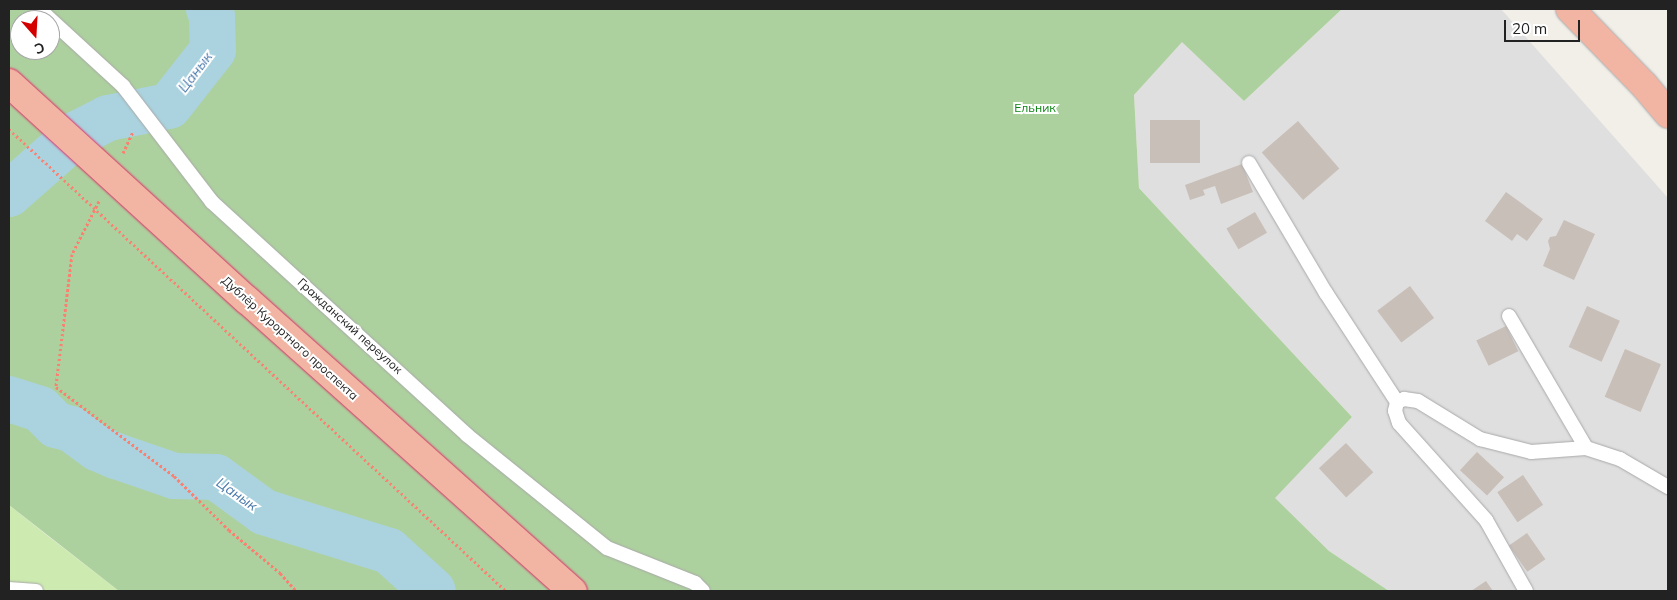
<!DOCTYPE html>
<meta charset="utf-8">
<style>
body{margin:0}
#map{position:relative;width:1677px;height:600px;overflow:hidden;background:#f2efe9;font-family:Mulish,sans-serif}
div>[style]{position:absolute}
.residential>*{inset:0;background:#e0dfdf}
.grass>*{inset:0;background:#cdebb0}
.forest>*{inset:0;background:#add19e}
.river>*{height:46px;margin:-23px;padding:0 23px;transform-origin:23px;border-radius:23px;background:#aad3df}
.building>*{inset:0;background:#c7bfb8;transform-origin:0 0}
.path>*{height:3px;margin-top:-1.5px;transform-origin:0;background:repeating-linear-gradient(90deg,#fa8072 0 2.5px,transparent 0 5px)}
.roads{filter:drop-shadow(0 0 1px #a9a9a9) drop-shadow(0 0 1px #a9a9a9)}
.service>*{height:14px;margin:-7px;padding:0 7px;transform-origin:7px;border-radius:7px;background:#fff}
.trunk>*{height:28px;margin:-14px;padding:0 14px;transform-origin:14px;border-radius:14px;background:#f2b4a3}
.path-bridge>*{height:3px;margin-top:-1.5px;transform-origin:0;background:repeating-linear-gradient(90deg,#fa8072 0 2.5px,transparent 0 5px)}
.bridges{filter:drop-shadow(0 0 1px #dc2a67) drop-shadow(0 0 1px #dc2a67)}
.trunk-bridge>*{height:28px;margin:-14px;padding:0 14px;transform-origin:14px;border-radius:14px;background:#f2b4a3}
span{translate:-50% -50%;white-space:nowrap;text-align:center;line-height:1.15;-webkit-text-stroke:4px #fff;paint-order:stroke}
.park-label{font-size:12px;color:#0c8416}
.street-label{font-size:12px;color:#222}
.water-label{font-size:14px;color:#4a7aab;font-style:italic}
.frame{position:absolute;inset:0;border:10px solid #222;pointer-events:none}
.north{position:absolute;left:10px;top:10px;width:50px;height:50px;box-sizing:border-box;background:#fff;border:1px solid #a7a7a7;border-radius:50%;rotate:161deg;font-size:14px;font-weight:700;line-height:20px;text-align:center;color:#222}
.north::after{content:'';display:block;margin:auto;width:18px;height:22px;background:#d40000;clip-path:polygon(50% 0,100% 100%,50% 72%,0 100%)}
.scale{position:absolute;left:1504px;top:20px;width:76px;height:22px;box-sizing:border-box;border:2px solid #222;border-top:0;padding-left:6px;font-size:15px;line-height:18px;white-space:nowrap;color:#222;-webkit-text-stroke:4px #fff;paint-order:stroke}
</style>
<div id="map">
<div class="residential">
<i style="clip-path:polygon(1342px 9px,1501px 9px,1668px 198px,1668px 591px,1389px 591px,1329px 551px,1274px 498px,1352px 417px,1139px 188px,1134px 95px,1182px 41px,1244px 101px)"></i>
</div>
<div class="grass">
<i style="clip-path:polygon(9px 505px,44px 533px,119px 591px,9px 591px)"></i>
</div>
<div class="forest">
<i style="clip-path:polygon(evenodd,9px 9px,1342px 9px,1244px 101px,1182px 42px,1134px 95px,1139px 188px,1352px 417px,1275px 498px,1329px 551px,1389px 591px,119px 591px,9px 505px,9px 9px,20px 20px,50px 20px,50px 50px,20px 50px,20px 20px)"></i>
</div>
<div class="river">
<i style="left:143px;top:111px;width:26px;rotate:-11deg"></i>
<i style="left:169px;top:106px;width:71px;rotate:-51.8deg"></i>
<i style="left:213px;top:50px;width:34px;rotate:-92deg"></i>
<i style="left:212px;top:16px;width:8px;rotate:-113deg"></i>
<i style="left:9px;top:194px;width:91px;rotate:-41.4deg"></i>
<i style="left:77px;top:134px;width:35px;rotate:-27deg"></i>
<i style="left:108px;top:118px;width:33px;rotate:-11deg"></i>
<i style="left:9px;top:399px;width:33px;rotate:18deg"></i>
<i style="left:40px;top:409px;width:23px;rotate:45deg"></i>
<i style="left:56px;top:425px;width:16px;rotate:15deg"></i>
<i style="left:71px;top:429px;width:32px;rotate:36deg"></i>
<i style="left:97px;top:448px;width:21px;rotate:23deg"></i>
<i style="left:116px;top:456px;width:61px;rotate:19deg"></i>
<i style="left:174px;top:476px;width:42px;rotate:1.4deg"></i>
<i style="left:216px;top:477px;width:59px;rotate:36.1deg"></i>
<i style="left:264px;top:512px;width:131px;rotate:17.3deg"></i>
<i style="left:389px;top:551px;width:59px;rotate:42.3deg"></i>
</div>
<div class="building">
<i style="left:1150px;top:120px;width:50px;height:43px"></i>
<i style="left:1298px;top:121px;width:63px;height:48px;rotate:49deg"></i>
<i style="clip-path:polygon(1242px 164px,1253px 192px,1221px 204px,1215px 186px,1203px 190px,1205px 195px,1190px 200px,1185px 185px)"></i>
<i style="clip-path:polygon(1506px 192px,1543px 219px,1527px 241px,1517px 234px,1512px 241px,1485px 221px)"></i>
<i style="left:1255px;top:212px;width:24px;height:33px;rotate:60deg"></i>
<i style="clip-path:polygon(1564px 220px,1595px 234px,1574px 280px,1543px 266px,1550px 249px,1548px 241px,1550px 237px,1556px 236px)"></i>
<i style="left:1410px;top:286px;width:40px;height:41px;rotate:53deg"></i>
<i style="left:1587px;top:306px;width:36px;height:45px;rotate:24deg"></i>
<i style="left:1506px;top:326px;width:28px;height:33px;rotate:64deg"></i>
<i style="left:1625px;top:349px;width:39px;height:52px;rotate:23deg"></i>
<i style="left:1346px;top:443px;width:40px;height:37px;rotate:47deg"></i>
<i style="left:1477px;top:452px;width:37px;height:25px;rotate:43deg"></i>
<i style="left:1523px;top:475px;width:36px;height:31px;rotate:56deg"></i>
<i style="left:1527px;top:533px;width:32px;height:22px;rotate:55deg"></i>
<i style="clip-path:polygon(1486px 581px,1493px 591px,1471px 591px)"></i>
</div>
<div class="path">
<i style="left:123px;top:153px;width:23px;rotate:-65deg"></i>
<i style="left:99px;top:201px;width:59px;rotate:117deg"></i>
<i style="left:72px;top:254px;width:134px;rotate:96.9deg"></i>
<i style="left:56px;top:387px;width:148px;rotate:37deg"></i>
<i style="left:174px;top:476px;width:77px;rotate:44.5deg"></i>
<i style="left:229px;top:530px;width:67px;rotate:40.1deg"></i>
<i style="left:280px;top:573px;width:24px;rotate:48deg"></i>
</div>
<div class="roads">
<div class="service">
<i style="left:39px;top:9px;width:114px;rotate:42.5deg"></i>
<i style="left:123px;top:86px;width:146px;rotate:52.5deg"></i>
<i style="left:212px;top:202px;width:345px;rotate:42.4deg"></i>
<i style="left:467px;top:435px;width:180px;rotate:38.9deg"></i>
<i style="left:607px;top:548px;width:95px;rotate:21.7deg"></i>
<i style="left:695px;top:583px;width:11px;rotate:45deg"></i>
<i style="left:1249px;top:163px;width:151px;rotate:59.4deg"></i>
<i style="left:1326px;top:293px;width:130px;rotate:56.9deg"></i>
<i style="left:1509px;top:316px;width:153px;rotate:59.7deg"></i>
<i style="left:1586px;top:448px;width:36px;rotate:18deg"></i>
<i style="left:1620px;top:459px;width:56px;rotate:30.3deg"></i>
<i style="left:9px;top:589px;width:27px;rotate:4deg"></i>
<i style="left:1526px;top:591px;width:81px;rotate:-119.4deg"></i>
<i style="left:1486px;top:520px;width:130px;rotate:-131.9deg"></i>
<i style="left:1399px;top:423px;width:13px;rotate:-108deg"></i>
<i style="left:1395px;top:411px;width:9px;rotate:-77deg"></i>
<i style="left:1397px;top:402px;width:8px;rotate:-23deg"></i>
<i style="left:1404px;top:399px;width:14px;rotate:8deg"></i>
<i style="left:1418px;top:401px;width:73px;rotate:31.5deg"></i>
<i style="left:1480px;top:439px;width:53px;rotate:14.3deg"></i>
<i style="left:1531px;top:452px;width:55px;rotate:-4.2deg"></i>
</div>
<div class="trunk">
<i style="left:1570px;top:9px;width:106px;rotate:45.8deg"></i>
<i style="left:1644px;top:85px;width:38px;rotate:50deg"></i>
</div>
</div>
<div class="path-bridge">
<i style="left:9px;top:129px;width:679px;rotate:42.91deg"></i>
</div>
<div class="bridges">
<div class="trunk-bridge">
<i style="left:9px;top:83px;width:322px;rotate:42.4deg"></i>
<i style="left:247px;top:300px;width:437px;rotate:41.8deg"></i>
</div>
</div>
<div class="park-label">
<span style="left:1035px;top:108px">Ельник</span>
</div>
<div class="street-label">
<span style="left:350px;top:326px;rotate:42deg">Гражданский переулок</span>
<span style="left:290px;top:338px;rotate:42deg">Дублёр Курортного проспекта</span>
</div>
<div class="water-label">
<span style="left:195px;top:72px;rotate:-53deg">Цанык</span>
<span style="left:237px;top:494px;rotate:35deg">Цанык</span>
</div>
<div class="frame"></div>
<div class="north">С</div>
<div class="scale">20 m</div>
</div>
